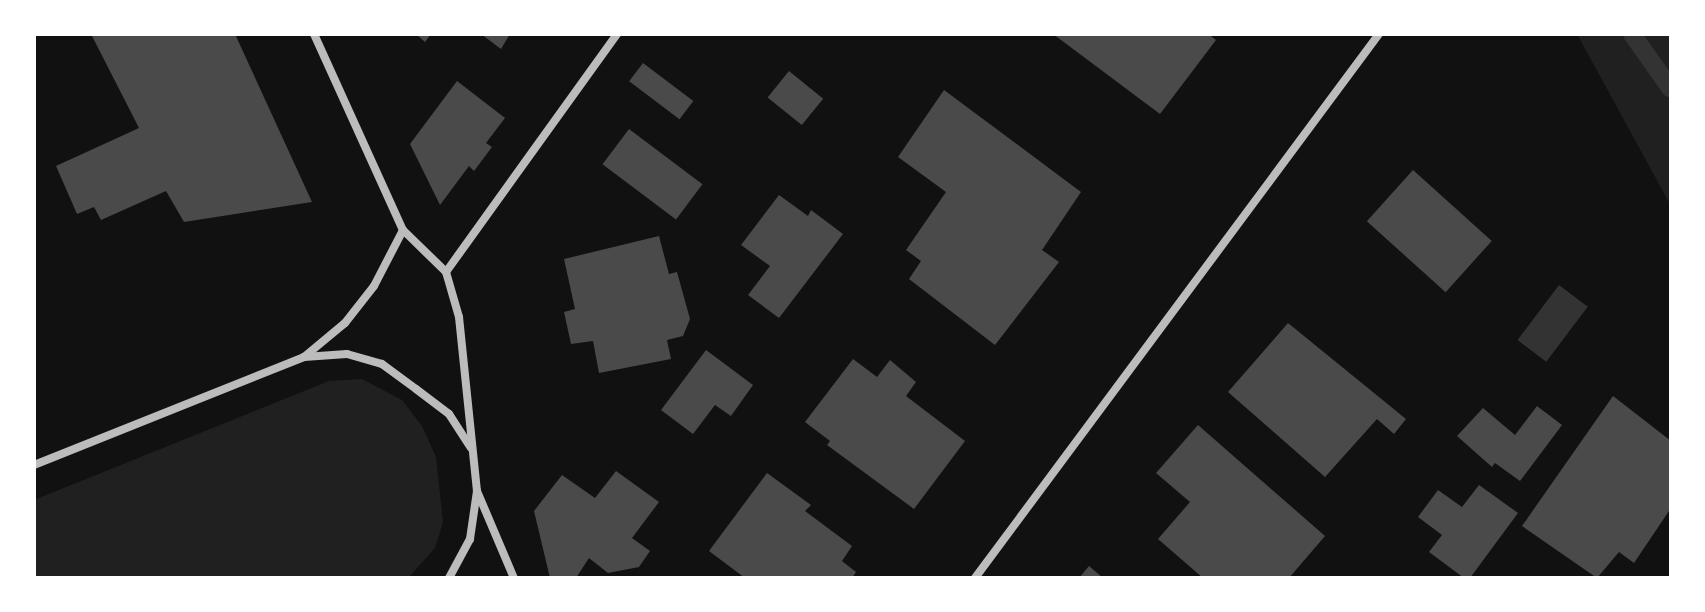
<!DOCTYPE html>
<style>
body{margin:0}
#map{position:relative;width:1705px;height:612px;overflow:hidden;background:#111;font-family:Roboto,sans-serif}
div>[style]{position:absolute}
.green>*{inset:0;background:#202020}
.water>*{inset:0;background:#333;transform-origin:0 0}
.stream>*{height:18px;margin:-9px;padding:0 9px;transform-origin:9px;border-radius:9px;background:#333}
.building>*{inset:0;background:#4a4a4a;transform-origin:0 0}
.minor>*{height:8px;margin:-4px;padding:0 4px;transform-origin:4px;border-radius:4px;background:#bcbcbc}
span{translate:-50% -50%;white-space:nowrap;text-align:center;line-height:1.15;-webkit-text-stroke:6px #fff;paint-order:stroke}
.frame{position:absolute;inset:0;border:36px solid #fff;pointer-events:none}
</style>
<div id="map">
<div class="green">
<i style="clip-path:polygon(1577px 34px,1671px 34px,1671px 206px)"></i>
<i style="clip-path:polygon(362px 379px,402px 400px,422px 426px,436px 457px,443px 522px,435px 548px,409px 577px,34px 578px,34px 500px,329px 381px)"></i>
</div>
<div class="water">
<i style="left:1559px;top:285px;width:36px;height:69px;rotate:37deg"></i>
</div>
<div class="stream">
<i style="left:1632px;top:34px;width:67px;rotate:54.7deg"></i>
</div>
<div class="building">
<i style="clip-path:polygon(91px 34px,235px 34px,312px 202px,184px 222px,166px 191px,101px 220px,94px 207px,77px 214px,56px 166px,139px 128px)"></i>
<i style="clip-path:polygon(416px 34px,431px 34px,425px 42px)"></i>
<i style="clip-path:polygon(481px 34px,510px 34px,501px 49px)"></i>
<i style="clip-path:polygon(1053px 34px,1208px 34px,1216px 40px,1160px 114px)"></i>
<i style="left:643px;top:63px;width:63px;height:23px;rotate:37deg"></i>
<i style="left:789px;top:71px;width:44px;height:34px;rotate:39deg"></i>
<i style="clip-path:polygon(457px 81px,505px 118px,486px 143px,492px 147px,474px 171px,469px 166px,440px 205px,410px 144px)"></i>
<i style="clip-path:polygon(944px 90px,1081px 192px,1042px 250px,1059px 262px,995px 345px,909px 279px,921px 261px,906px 250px,946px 192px,898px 157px)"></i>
<i style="left:629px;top:129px;width:92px;height:44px;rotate:37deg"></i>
<i style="left:1413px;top:170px;width:106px;height:69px;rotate:42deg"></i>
<i style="clip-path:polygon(779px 195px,808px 216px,811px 210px,843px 234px,779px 318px,748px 295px,770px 266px,741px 245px)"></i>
<i style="clip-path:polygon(659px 236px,669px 274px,677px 272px,690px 319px,683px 336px,667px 340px,671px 359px,599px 373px,593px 341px,571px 344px,564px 312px,575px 309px,564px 259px)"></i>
<i style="clip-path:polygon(1288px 323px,1406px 419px,1394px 434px,1377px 419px,1325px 477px,1228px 392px)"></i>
<i style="clip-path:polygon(706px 350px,753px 385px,731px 416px,715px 405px,693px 434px,661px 410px)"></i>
<i style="clip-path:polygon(853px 359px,877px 377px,890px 360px,916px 382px,906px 396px,965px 441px,914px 509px,827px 445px,830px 441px,805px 422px)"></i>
<i style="clip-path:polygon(1613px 396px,1671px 441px,1671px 508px,1634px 563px,1619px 552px,1597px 578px,1522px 526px)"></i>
<i style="clip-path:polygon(1537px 406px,1562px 425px,1520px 481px,1495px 463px,1492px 467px,1457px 436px,1483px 408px,1515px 435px)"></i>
<i style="clip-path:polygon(1198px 425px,1325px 536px,1289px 578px,1203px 578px,1158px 539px,1190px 502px,1156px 473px)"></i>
<i style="clip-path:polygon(616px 471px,659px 502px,632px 538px,650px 551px,639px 567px,608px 573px,589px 558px,576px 578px,550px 578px,534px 511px,562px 475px,595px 498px)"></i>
<i style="clip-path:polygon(767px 473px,811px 505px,805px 511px,852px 546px,842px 561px,856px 572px,852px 578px,745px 578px,709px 551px)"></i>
<i style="clip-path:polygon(1479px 485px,1518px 513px,1470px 578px,1464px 578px,1429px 552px,1442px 535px,1418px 517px,1438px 490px,1462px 507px)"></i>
<i style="clip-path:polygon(1089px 566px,1103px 578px,1079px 578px)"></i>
</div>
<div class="minor">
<i style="left:314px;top:34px;width:215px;rotate:65.6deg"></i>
<i style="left:403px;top:230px;width:60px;rotate:44.3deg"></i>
<i style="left:446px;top:272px;width:47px;rotate:73.9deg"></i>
<i style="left:459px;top:317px;width:175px;rotate:84.1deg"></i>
<i style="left:477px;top:491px;width:49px;rotate:98.3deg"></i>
<i style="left:470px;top:539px;width:44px;rotate:118.3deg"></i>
<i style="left:446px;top:272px;width:293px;rotate:-54.3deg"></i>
<i style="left:304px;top:357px;width:53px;rotate:-39.7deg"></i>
<i style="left:345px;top:323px;width:47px;rotate:-51.9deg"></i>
<i style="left:374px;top:286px;width:63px;rotate:-62.6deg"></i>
<i style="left:34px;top:465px;width:291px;rotate:-21.8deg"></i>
<i style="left:304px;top:357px;width:43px;rotate:-4deg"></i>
<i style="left:347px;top:354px;width:36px;rotate:16deg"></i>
<i style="left:382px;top:364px;width:42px;rotate:36.3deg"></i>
<i style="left:416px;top:389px;width:41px;rotate:37.1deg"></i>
<i style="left:449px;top:414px;width:40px;rotate:57.1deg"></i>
<i style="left:477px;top:491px;width:95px;rotate:67deg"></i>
<i style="left:975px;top:578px;width:678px;rotate:-53.4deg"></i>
</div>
<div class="frame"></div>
</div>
